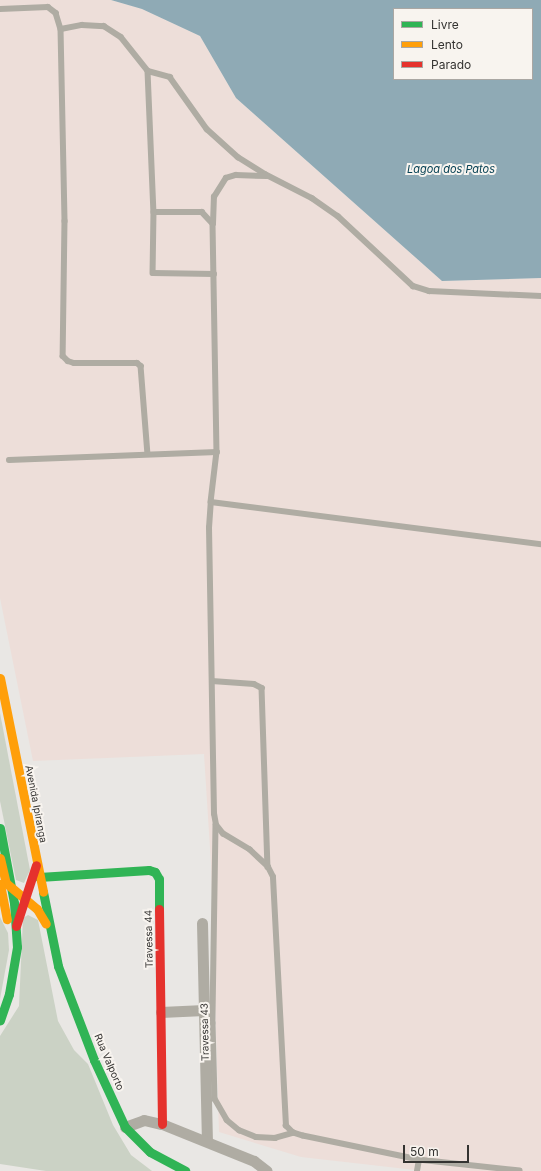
<!DOCTYPE html>
<style>
body{margin:0}
#map{position:relative;width:541px;height:1171px;overflow:hidden;background:#e9e7e4;font-family:Inter,sans-serif}
div>[style]{position:absolute}
.industrial>*{inset:0;background:#edded9}
.green>*{inset:0;background:#cbd2c5}
.water>*{inset:0;background:#8faab5}
.lane>*{height:5.5px;margin:-2.75px;padding:0 2.75px;transform-origin:2.75px;border-radius:2.75px;background:#afaca3}
.street>*{height:11px;margin:-5.5px;padding:0 5.5px;transform-origin:5.5px;border-radius:5.5px;background:#afaca3}
.fast>*{height:9px;margin:-4.5px;padding:0 4.5px;transform-origin:4.5px;border-radius:4.5px;background:#30b455}
.slow>*{height:9px;margin:-4.5px;padding:0 4.5px;transform-origin:4.5px;border-radius:4.5px;background:#ff9f0a}
.jam>*{height:9px;margin:-4.5px;padding:0 4.5px;transform-origin:4.5px;border-radius:4.5px;background:#e5322d}
span{translate:-50% -50%;white-space:nowrap;text-align:center;line-height:1.15;-webkit-text-stroke:4px #f8f4ef;paint-order:stroke}
.street-label{font-size:10px;color:#343331}
.water-label{font-size:11px;color:#064154;font-style:italic}
.legend{position:absolute;left:393px;top:8px;width:140px;height:72px;box-sizing:border-box;background:#f8f4ef;border:1px solid #aaa7a3;margin:0;padding:5px 7px;list-style:none;font-size:12px;color:#343331}
.legend li{display:flex;align-items:center;gap:8px;height:20px}
.legend b{width:20px;border:1px solid #aaa7a3}
.scale{position:absolute;left:403px;top:1145px;width:66px;height:18px;box-sizing:border-box;border:2px solid #343331;border-top:0;padding-left:5px;font-size:12px;line-height:14px;white-space:nowrap;color:#343331;-webkit-text-stroke:3px #f8f4ef;paint-order:stroke}
</style>
<div id="map">
<div class="industrial">
<i style="clip-path:polygon(0 0,111px 0,142px 9px,200px 36px,236px 98px,442px 281px,541px 278px,541px 1171px,424px 1171px,301px 1157px,219px 1132px,211px 864px,204px 754px,33px 761px,0 598px)"></i>
</div>
<div class="green">
<i style="clip-path:polygon(0 713px,30px 870px,24px 883px,16px 880px,0 801px)"></i>
<i style="clip-path:polygon(28px 915px,38px 920px,58px 1021px,74px 1050px,88px 1064px,113px 1125px,131px 1155px,152px 1171px,46px 1171px,0 1164px,0 1036px,19px 1006px,23px 918px)"></i>
<i style="clip-path:polygon(0 917px,8px 933px,9px 950px,0 999px)"></i>
</div>
<div class="water">
<i style="clip-path:polygon(evenodd,111px 0,541px 0,541px 278px,442px 281px,236px 98px,200px 36px,142px 9px,111px 0,394px 9px,532px 9px,532px 79px,394px 79px,394px 9px)"></i>
</div>
<div class="lane">
<i style="left:0;top:9px;width:48px;rotate:-2.4deg"></i>
<i style="left:48px;top:7px;width:10px;rotate:37deg"></i>
<i style="left:56px;top:13px;width:17px;rotate:73deg"></i>
<i style="left:61px;top:29px;width:192px;rotate:88.8deg"></i>
<i style="left:65px;top:221px;width:135px;rotate:90.8deg"></i>
<i style="left:63px;top:356px;width:7px;rotate:45deg"></i>
<i style="left:68px;top:361px;width:6px;rotate:18deg"></i>
<i style="left:74px;top:363px;width:63px"></i>
<i style="left:137px;top:363px;width:5px;rotate:37deg"></i>
<i style="left:141px;top:366px;width:88px;rotate:85.5deg"></i>
<i style="left:61px;top:29px;width:21px;rotate:-11deg"></i>
<i style="left:82px;top:25px;width:22px;rotate:3deg"></i>
<i style="left:104px;top:26px;width:20px;rotate:33deg"></i>
<i style="left:121px;top:37px;width:43px;rotate:51.5deg"></i>
<i style="left:148px;top:71px;width:141px;rotate:87.6deg"></i>
<i style="left:154px;top:212px;width:48px"></i>
<i style="left:202px;top:212px;width:16px;rotate:47deg"></i>
<i style="left:213px;top:224px;width:228px;rotate:89deg"></i>
<i style="left:217px;top:452px;width:50px;rotate:96.8deg"></i>
<i style="left:148px;top:71px;width:23px;rotate:15deg"></i>
<i style="left:170px;top:77px;width:64px;rotate:54.6deg"></i>
<i style="left:207px;top:129px;width:42px;rotate:42.1deg"></i>
<i style="left:238px;top:157px;width:32px;rotate:32deg"></i>
<i style="left:265px;top:174px;width:53px;rotate:27.1deg"></i>
<i style="left:312px;top:198px;width:32px;rotate:35deg"></i>
<i style="left:338px;top:216px;width:103px;rotate:43deg"></i>
<i style="left:413px;top:286px;width:17px;rotate:17deg"></i>
<i style="left:429px;top:291px;width:112px;rotate:2.6deg"></i>
<i style="left:154px;top:212px;width:61px;rotate:90.9deg"></i>
<i style="left:153px;top:273px;width:61px;rotate:0.9deg"></i>
<i style="left:213px;top:224px;width:27px;rotate:-88deg"></i>
<i style="left:214px;top:197px;width:22px;rotate:-58deg"></i>
<i style="left:226px;top:178px;width:10px;rotate:-17deg"></i>
<i style="left:236px;top:175px;width:31px;rotate:2deg"></i>
<i style="left:9px;top:460px;width:208px;rotate:-2.2deg"></i>
<i style="left:212px;top:681px;width:42px;rotate:4.1deg"></i>
<i style="left:254px;top:684px;width:9px;rotate:27deg"></i>
<i style="left:262px;top:688px;width:179px;rotate:88.1deg"></i>
<i style="left:216px;top:825px;width:198px;rotate:90.9deg"></i>
<i style="left:213px;top:1023px;width:76px;rotate:88.5deg"></i>
<i style="left:215px;top:1099px;width:24px;rotate:60deg"></i>
<i style="left:227px;top:1120px;width:16px;rotate:40deg"></i>
<i style="left:239px;top:1130px;width:18px;rotate:22deg"></i>
<i style="left:256px;top:1137px;width:19px;rotate:3deg"></i>
<i style="left:275px;top:1138px;width:19px;rotate:-16deg"></i>
<i style="left:417px;top:1171px;width:11px;rotate:-80deg"></i>
<i style="left:520px;top:1171px;width:102px;rotate:-173.8deg"></i>
<i style="left:419px;top:1160px;width:118px;rotate:-168.3deg"></i>
<i style="left:303px;top:1136px;width:10px;rotate:-163deg"></i>
<i style="left:293px;top:1133px;width:10px;rotate:-135deg"></i>
<i style="left:286px;top:1126px;width:249px;rotate:-93deg"></i>
<i style="left:273px;top:877px;width:11px;rotate:-117deg"></i>
<i style="left:268px;top:867px;width:25px;rotate:-137deg"></i>
<i style="left:250px;top:850px;width:31px;rotate:-149deg"></i>
<i style="left:223px;top:834px;width:11px;rotate:-128deg"></i>
<i style="left:216px;top:825px;width:11px;rotate:-100deg"></i>
<i style="left:214px;top:814px;width:286px;rotate:-91deg"></i>
<i style="left:209px;top:528px;width:26px;rotate:-86deg"></i>
<i style="left:211px;top:502px;width:333px;rotate:7.3deg"></i>
</div>
<div class="street">
<i style="left:202px;top:923px;width:218px;rotate:88.7deg"></i>
<i style="left:161px;top:1012px;width:43px;rotate:-2.7deg"></i>
<i style="left:125px;top:1127px;width:20px;rotate:-20deg"></i>
<i style="left:144px;top:1120px;width:18px;rotate:13deg"></i>
<i style="left:162px;top:1124px;width:99px;rotate:21.9deg"></i>
<i style="left:254px;top:1161px;width:16px;rotate:38deg"></i>
</div>
<div class="fast">
<i style="left:0;top:828px;width:76px;rotate:79.4deg"></i>
<i style="left:14px;top:903px;width:44px;rotate:86.1deg"></i>
<i style="left:17px;top:947px;width:48px;rotate:99.7deg"></i>
<i style="left:9px;top:994px;width:28px;rotate:109deg"></i>
<i style="left:39px;top:877px;width:110px;rotate:-3.6deg"></i>
<i style="left:149px;top:870px;width:6px;rotate:18deg"></i>
<i style="left:155px;top:872px;width:8px;rotate:60deg"></i>
<i style="left:159px;top:879px;width:30px;rotate:90deg"></i>
<i style="left:43px;top:892px;width:76px;rotate:78.5deg"></i>
<i style="left:58px;top:966px;width:101px;rotate:69deg"></i>
<i style="left:94px;top:1060px;width:74px;rotate:65.2deg"></i>
<i style="left:125px;top:1127px;width:35px;rotate:45deg"></i>
<i style="left:150px;top:1152px;width:40px;rotate:28deg"></i>
</div>
<div class="slow">
<i style="left:0;top:678px;width:218px;rotate:78.6deg"></i>
<i style="left:0;top:858px;width:26px;rotate:77deg"></i>
<i style="left:6px;top:883px;width:40px;rotate:40deg"></i>
<i style="left:37px;top:909px;width:17px;rotate:59deg"></i>
<i style="left:0;top:884px;width:36px;rotate:79deg"></i>
</div>
<div class="jam">
<i style="left:159px;top:909px;width:215px;rotate:89.2deg"></i>
<i style="left:16px;top:926px;width:64px;rotate:-71.8deg"></i>
</div>
<div class="street-label">
<span style="left:36px;top:804px;rotate:79deg">Avenida Ipiranga</span>
<span style="left:149px;top:939px;rotate:-91deg">Travessa 44</span>
<span style="left:205px;top:1032px;rotate:-91deg">Travessa 43</span>
<span style="left:109px;top:1062px;rotate:67deg">Rua Valporto</span>
</div>
<div class="water-label">
<span style="left:451px;top:169px">Lagoa dos Patos</span>
</div>
<ul class="legend">
<li><b style="height:5px;background:#30b455"></b>Livre</li>
<li><b style="height:5px;background:#ff9f0a"></b>Lento</li>
<li><b style="height:5px;background:#e5322d"></b>Parado</li>
</ul>
<div class="scale">50 m</div>
</div>
